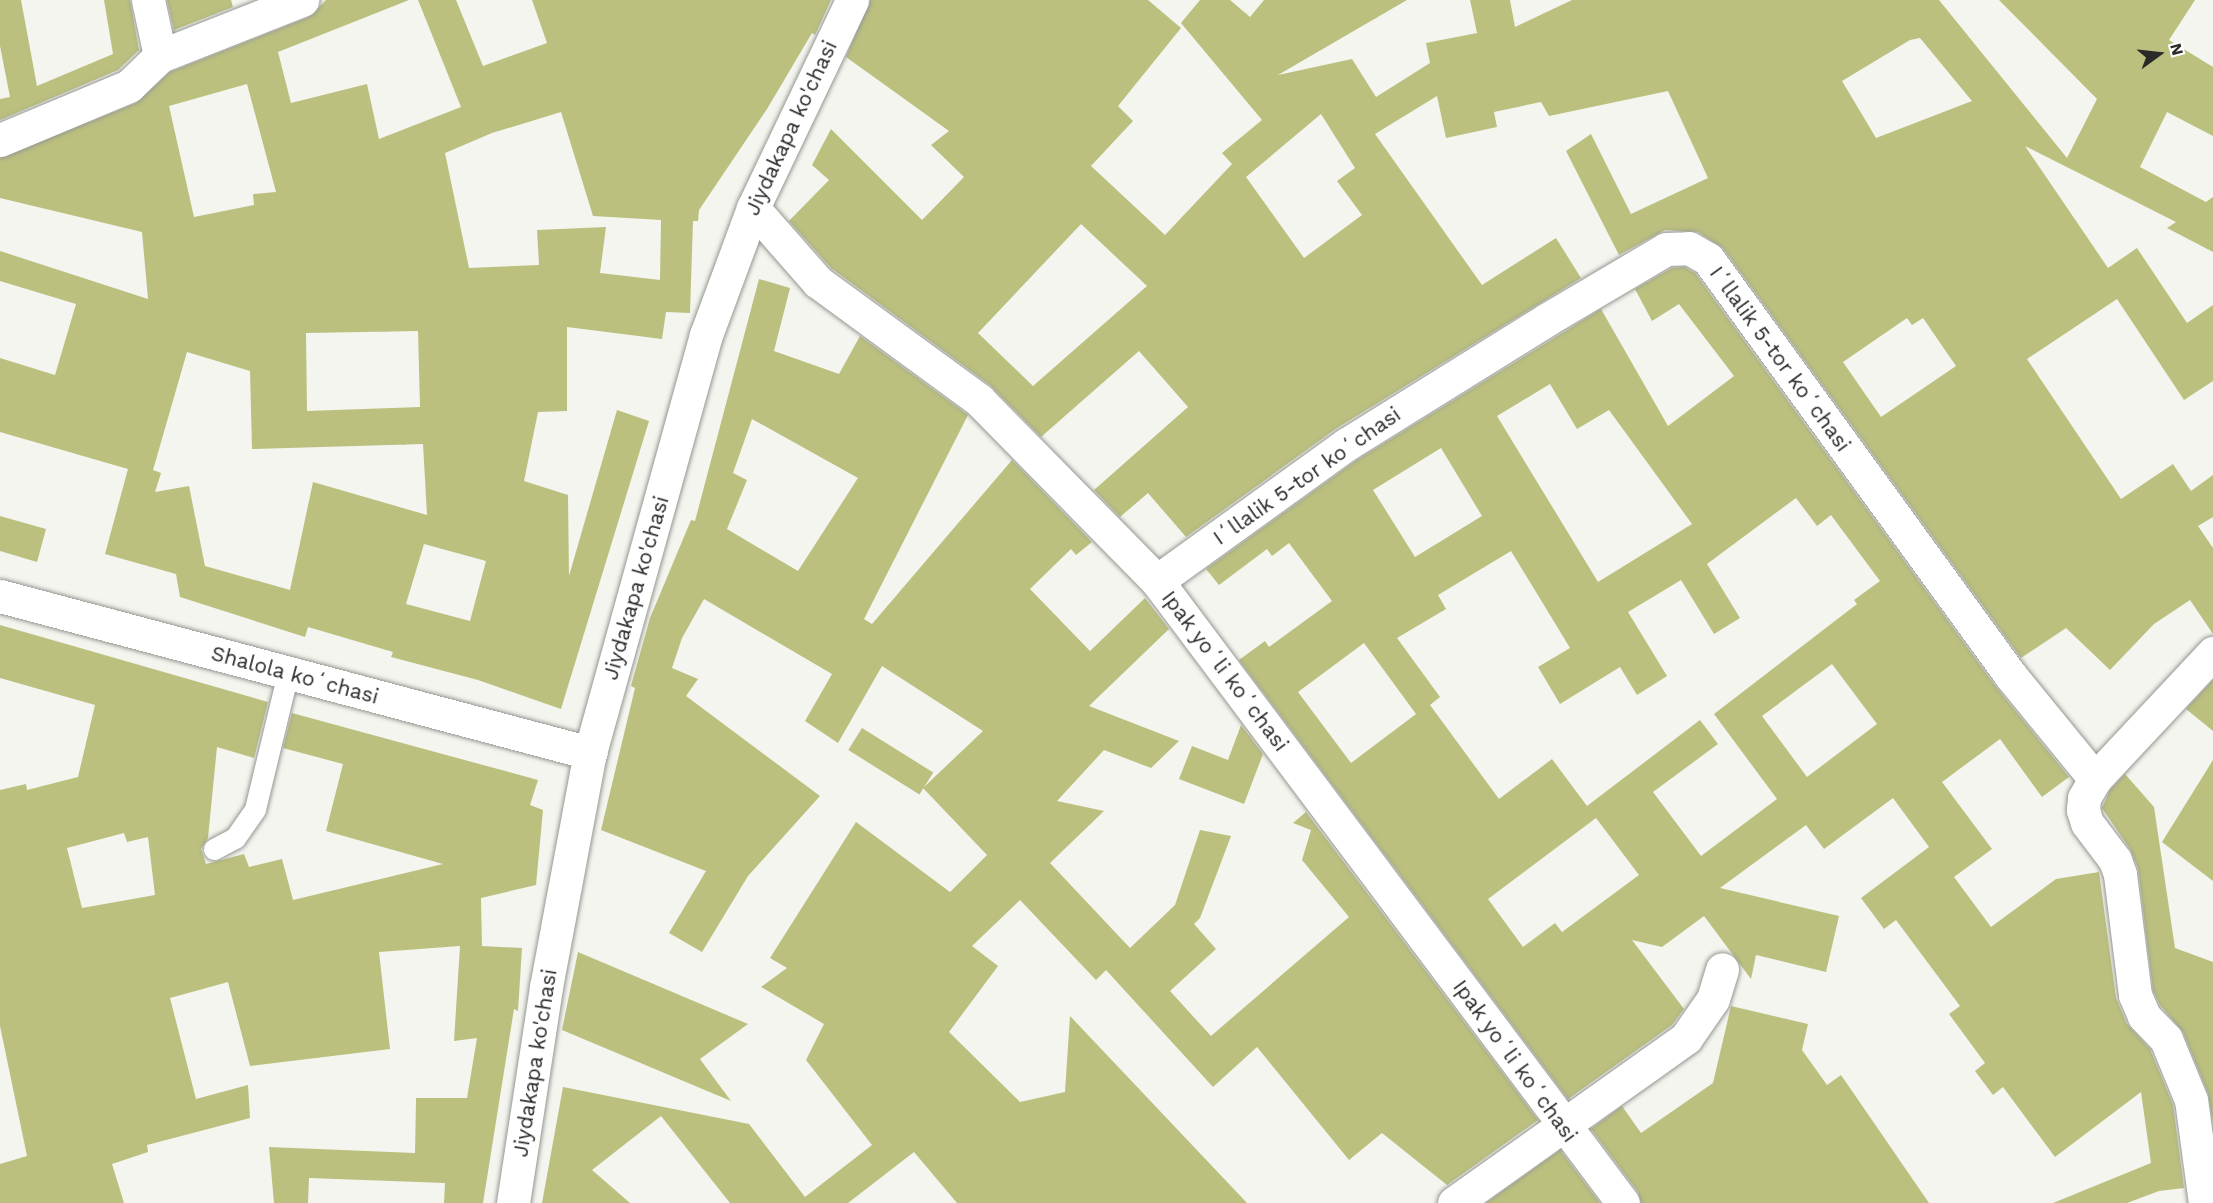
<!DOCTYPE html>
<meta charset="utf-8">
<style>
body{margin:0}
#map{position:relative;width:2213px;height:1203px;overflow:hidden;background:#f4f5ef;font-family:"Work Sans",sans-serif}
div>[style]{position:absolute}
.building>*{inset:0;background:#bbc07f;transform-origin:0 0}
.roads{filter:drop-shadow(0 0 2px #959691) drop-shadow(0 0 2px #959691)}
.lane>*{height:21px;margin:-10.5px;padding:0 10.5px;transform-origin:10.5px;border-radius:10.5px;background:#fff}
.street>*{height:33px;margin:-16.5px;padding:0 16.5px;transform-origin:16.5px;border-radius:16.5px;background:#fff}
.secondary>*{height:33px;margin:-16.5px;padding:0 16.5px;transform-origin:16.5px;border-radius:16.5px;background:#fff}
span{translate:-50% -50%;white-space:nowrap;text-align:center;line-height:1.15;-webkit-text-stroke:6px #fff;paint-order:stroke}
.street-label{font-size:21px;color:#2a2a28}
.north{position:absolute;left:2129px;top:24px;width:60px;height:60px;-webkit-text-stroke:4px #fff;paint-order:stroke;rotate:75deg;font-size:16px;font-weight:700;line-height:24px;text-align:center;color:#2a2a28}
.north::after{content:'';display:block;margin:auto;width:21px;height:27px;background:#2a2a28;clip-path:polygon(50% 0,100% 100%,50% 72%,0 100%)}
</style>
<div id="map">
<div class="building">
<i style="clip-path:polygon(0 0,21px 0,37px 86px,113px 54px,104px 0,130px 0,139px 50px,118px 70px,0 120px,0 99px,10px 97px,0 46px)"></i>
<i style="clip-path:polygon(167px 0,231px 0,233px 7px,174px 30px)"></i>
<i style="clip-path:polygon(evenodd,326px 0,409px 0,278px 52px,291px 103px,367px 84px,379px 139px,461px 107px,418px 0,456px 0,483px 66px,547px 43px,532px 0,831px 0,815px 35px,812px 33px,767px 109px,699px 210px,698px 221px,693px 221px,690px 313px,666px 312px,662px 339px,567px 327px,567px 411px,538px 412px,524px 481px,568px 495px,569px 576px,617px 410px,649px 421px,561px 709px,478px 680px,391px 657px,393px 652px,308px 627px,305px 637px,180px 597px,176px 574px,105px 554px,128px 469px,0 432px,0 358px,55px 375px,76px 304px,0 281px,0 251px,148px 299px,142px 232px,0 198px,0 158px,136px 103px,170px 72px,309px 17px,326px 0,247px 84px,276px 192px,253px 194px,254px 205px,194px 217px,169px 106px,247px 84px,326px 0,561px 112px,593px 216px,661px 220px,660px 280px,600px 273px,606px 227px,537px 230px,539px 265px,469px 268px,445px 153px,492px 133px,561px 112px,326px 0,418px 331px,420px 407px,307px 411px,306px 333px,418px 331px,326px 0,187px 352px,250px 371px,252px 449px,423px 444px,427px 515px,313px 482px,290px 590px,205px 566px,189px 486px,155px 492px,161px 473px,153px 470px,187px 352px,326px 0,424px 544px,486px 561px,470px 621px,406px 604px,424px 544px)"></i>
<i style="clip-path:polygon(evenodd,870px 0,1148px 0,1181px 28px,1118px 106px,1133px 121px,1091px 166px,1165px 235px,1232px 164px,1222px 153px,1262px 120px,1181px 23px,1200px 0,1230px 0,1250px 17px,1264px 0,1407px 0,1278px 75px,1352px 59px,1376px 97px,1430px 63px,1426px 43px,1477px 33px,1470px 0,1510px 0,1515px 27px,1572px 0,1939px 0,2067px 158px,2097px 99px,1999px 0,2195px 0,2169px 40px,2213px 67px,2213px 136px,2167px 112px,2140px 167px,2206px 202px,2213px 197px,2213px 252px,2167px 228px,2176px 222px,2025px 146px,2108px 268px,2137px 248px,2187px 323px,2213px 305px,2213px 381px,2184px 400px,2117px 299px,2027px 359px,2121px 499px,2173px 464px,2191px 491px,2213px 475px,2213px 517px,2198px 526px,2213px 548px,2213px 634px,2190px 600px,2154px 624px,2110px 670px,2066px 628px,2021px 658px,1723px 248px,1698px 232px,1665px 230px,1619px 255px,1566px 151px,1591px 134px,1631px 214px,1708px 178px,1668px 91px,1549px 116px,1541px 102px,1494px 112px,1497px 127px,1446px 138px,1437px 96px,1375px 134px,1482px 285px,1556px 238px,1581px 278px,1337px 428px,1186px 537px,1148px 493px,1120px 517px,1094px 490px,1188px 407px,1139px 351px,1041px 437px,990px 385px,831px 268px,789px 221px,829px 180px,812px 165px,831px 129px,922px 220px,964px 177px,931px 145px,949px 131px,846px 57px,870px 0,1920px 38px,1972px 101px,1876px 138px,1842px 81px,1910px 40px,1920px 38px,870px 0,1321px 114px,1355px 168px,1337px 181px,1362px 215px,1304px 258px,1246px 177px,1321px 114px,870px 0,1081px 224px,1147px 286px,1033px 386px,978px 333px,1081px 224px,870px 0,1907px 318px,1912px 325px,1923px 318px,1956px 366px,1881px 417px,1843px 362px,1907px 318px)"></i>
<i style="clip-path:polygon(evenodd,1684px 267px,1695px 273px,1996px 687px,2069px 777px,2042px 797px,2000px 739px,1942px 782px,1992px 849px,1954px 877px,1991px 927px,2056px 879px,2099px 872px,2116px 998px,2127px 1024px,2150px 1049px,2173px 1105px,2184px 1188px,2159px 1191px,2127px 1203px,2053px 1203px,2151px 1163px,2141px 1092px,2055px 1157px,2003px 1087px,1993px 1095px,1975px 1071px,1985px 1063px,1949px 1014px,1960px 1006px,1896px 920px,1884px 929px,1861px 898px,1929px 847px,1893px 798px,1824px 849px,1806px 825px,1720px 888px,1839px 916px,1826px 972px,1756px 955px,1751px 979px,1704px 916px,1662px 947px,1632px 940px,1684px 1009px,1672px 1025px,1568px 1099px,1239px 660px,1265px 641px,1269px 647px,1332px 601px,1289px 543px,1272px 556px,1267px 549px,1219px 585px,1206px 569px,1357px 460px,1601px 309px,1668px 426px,1734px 376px,1679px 304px,1652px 321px,1635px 289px,1672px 268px,1684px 267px,1550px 384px,1577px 429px,1609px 410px,1692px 524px,1598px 582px,1497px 416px,1550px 384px,1684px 267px,1441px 448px,1482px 516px,1415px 557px,1373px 490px,1441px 448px,1684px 267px,1796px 498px,1817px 526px,1831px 515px,1880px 581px,1854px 600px,1857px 604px,1714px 714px,1777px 799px,1701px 856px,1653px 792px,1718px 744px,1700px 720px,1587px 806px,1552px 759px,1499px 799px,1430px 705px,1440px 697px,1397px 638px,1446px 609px,1438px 595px,1511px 551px,1570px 648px,1538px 667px,1560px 704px,1620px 667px,1637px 695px,1667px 676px,1628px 612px,1681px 580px,1714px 634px,1740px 618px,1707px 564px,1796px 498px,1684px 267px,1364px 643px,1416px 714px,1351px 763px,1298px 692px,1364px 643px,1684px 267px,1832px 664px,1877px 724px,1807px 777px,1762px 716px,1832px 664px,1684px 267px,1596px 818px,1639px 875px,1562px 932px,1555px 923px,1523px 947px,1488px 899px,1596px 818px)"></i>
<i style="clip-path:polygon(evenodd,759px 279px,790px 288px,774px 351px,839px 374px,860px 336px,968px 415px,864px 619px,872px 624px,1012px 460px,1092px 542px,1076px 555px,1071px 549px,1030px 589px,1090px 651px,1145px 598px,1169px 629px,1089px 706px,1179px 741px,1151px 768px,1104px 750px,1057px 801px,1104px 811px,1050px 863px,1130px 948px,1175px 905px,1200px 830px,1231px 836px,1200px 918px,1194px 924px,1216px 949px,1170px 991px,1211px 1036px,1349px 917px,1302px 860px,1311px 830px,1293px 823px,1306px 812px,1538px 1120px,1447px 1185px,1382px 1133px,1349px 1160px,1257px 1047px,1213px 1087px,1106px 970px,1096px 980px,1020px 900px,972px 946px,998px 966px,949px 1032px,1020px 1102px,1065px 1092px,1070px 1016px,1247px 1203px,957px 1203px,914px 1152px,848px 1203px,730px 1203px,661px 1116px,592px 1170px,630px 1203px,542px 1203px,563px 1087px,749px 1124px,805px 1197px,872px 1145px,806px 1060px,824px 1024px,761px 987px,787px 968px,770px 958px,856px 822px,950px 892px,987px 855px,923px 788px,983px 731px,882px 666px,838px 743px,805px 721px,832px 674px,704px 599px,682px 638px,672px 668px,698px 679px,686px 696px,820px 796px,748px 876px,702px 952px,669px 933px,706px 871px,601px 830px,635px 688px,631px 686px,650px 618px,691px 520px,695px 521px,759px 279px,752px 419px,858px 478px,798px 571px,727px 529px,747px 480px,733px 473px,752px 419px)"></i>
<i style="clip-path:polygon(0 516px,46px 529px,37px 562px,0 551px)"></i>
<i style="clip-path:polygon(evenodd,0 625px,268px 702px,254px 758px,217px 747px,208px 838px,201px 849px,206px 864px,244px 854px,249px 867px,282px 859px,293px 900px,443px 864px,326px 831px,343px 764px,283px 748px,292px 713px,538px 780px,530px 805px,543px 810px,536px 885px,481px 898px,482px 946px,522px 948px,518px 1011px,514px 1009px,483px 1203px,444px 1203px,445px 1183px,309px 1178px,308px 1203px,274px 1203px,269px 1147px,415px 1153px,416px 1098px,467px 1098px,477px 1038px,454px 1041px,460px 946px,379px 952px,390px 1049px,250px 1066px,228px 982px,170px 998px,196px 1099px,248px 1085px,250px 1118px,147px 1145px,148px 1152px,112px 1164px,124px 1203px,0 1203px,0 1164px,27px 1156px,0 1026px,0 790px,26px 784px,27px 790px,78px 777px,95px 705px,0 678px,0 625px,124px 833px,127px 842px,148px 837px,155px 895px,82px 908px,67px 848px,124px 833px)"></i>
<i style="clip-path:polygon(2213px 680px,2213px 731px,2186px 709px)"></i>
<i style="clip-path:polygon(1241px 725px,1263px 754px,1244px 804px,1179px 779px,1192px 746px,1228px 760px)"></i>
<i style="left:862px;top:728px;width:84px;height:26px;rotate:32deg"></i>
<i style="clip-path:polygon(2213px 760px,2213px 881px,2162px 842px)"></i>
<i style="clip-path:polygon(2125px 774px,2154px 807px,2175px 948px,2213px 962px,2213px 1123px,2208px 1093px,2183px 1032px,2160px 1005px,2153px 990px,2138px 868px,2130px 849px,2102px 808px,2110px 790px)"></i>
<i style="clip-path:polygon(578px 952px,748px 1024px,700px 1059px,731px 1101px,562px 1030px)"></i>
<i style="clip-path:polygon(1731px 1006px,1808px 1024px,1802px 1050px,1827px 1085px,1841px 1075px,1929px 1203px,1641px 1203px,1638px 1192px,1591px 1129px,1622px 1106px,1641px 1133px,1713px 1083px)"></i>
<i style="clip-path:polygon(1560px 1150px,1600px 1203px,1486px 1203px)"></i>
</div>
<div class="roads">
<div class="lane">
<i style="left:214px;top:849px;width:24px;rotate:-28deg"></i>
<i style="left:235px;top:838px;width:35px;rotate:-55deg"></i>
<i style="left:255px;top:809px;width:140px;rotate:-76.4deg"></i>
</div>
<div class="street">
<i style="left:148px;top:0;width:57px;rotate:77.9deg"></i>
<i style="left:0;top:140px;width:140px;rotate:-22.7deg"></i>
<i style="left:129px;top:86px;width:43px;rotate:-44.1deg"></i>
<i style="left:160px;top:56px;width:153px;rotate:-21.5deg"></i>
<i style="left:753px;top:208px;width:98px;rotate:48.7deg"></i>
<i style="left:818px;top:282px;width:200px;rotate:36.2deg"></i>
<i style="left:979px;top:400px;width:254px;rotate:45.5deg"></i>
<i style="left:1157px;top:581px;width:777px;rotate:53.16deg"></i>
<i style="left:1157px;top:581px;width:234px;rotate:-35.8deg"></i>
<i style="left:1347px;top:444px;width:234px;rotate:-31.9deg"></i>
<i style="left:1546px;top:320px;width:139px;rotate:-30.6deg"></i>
<i style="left:1666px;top:249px;width:23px;rotate:-2deg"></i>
<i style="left:1689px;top:248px;width:22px;rotate:30deg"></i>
<i style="left:1708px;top:259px;width:515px;rotate:54deg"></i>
<i style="left:2011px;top:676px;width:133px;rotate:50.8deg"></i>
<i style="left:0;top:596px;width:611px;rotate:14.9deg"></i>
<i style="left:1454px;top:1203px;width:285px;rotate:-35.4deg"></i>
<i style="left:1686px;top:1038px;width:47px;rotate:-55.3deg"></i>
<i style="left:1713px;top:999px;width:31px;rotate:-73deg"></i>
<i style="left:2205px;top:1203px;width:104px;rotate:-97.7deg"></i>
<i style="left:2191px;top:1100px;width:66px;rotate:-112.3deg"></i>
<i style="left:2166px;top:1039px;width:32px;rotate:-134deg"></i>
<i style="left:2144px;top:1016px;width:23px;rotate:-113deg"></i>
<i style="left:2135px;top:995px;width:122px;rotate:-97.1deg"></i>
<i style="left:2120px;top:874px;width:15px;rotate:-110deg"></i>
<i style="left:2115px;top:860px;width:46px;rotate:-127.1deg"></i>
<i style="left:2087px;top:823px;width:14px;rotate:-107deg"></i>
<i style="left:2083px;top:810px;width:12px;rotate:-85deg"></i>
<i style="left:2084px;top:798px;width:22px;rotate:-60deg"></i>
<i style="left:2095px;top:779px;width:173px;rotate:-46.9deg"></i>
</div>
<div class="secondary">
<i style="left:513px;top:1203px;width:219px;rotate:-81.3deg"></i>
<i style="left:546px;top:987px;width:238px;rotate:-79.4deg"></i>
<i style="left:590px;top:753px;width:434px;rotate:-74.5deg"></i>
<i style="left:706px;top:335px;width:135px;rotate:-69.7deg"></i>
<i style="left:753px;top:208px;width:230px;rotate:-64.5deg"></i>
</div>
</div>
<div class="street-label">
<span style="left:791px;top:128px;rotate:-65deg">Jiydakapa ko'chasi</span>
<span style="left:1780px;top:359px;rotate:54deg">Iʻllalik 5-tor koʻchasi</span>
<span style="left:1307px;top:476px;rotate:-35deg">Iʻllalik 5-tor koʻchasi</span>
<span style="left:636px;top:588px;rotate:-74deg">Jiydakapa ko'chasi</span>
<span style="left:1225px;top:671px;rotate:53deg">Ipak yoʻli koʻchasi</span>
<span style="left:295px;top:675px;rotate:15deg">Shalola koʻchasi</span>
<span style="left:1515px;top:1061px;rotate:54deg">Ipak yoʻli koʻchasi</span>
<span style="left:535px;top:1063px;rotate:-81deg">Jiydakapa ko'chasi</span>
</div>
<div class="north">N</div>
</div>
